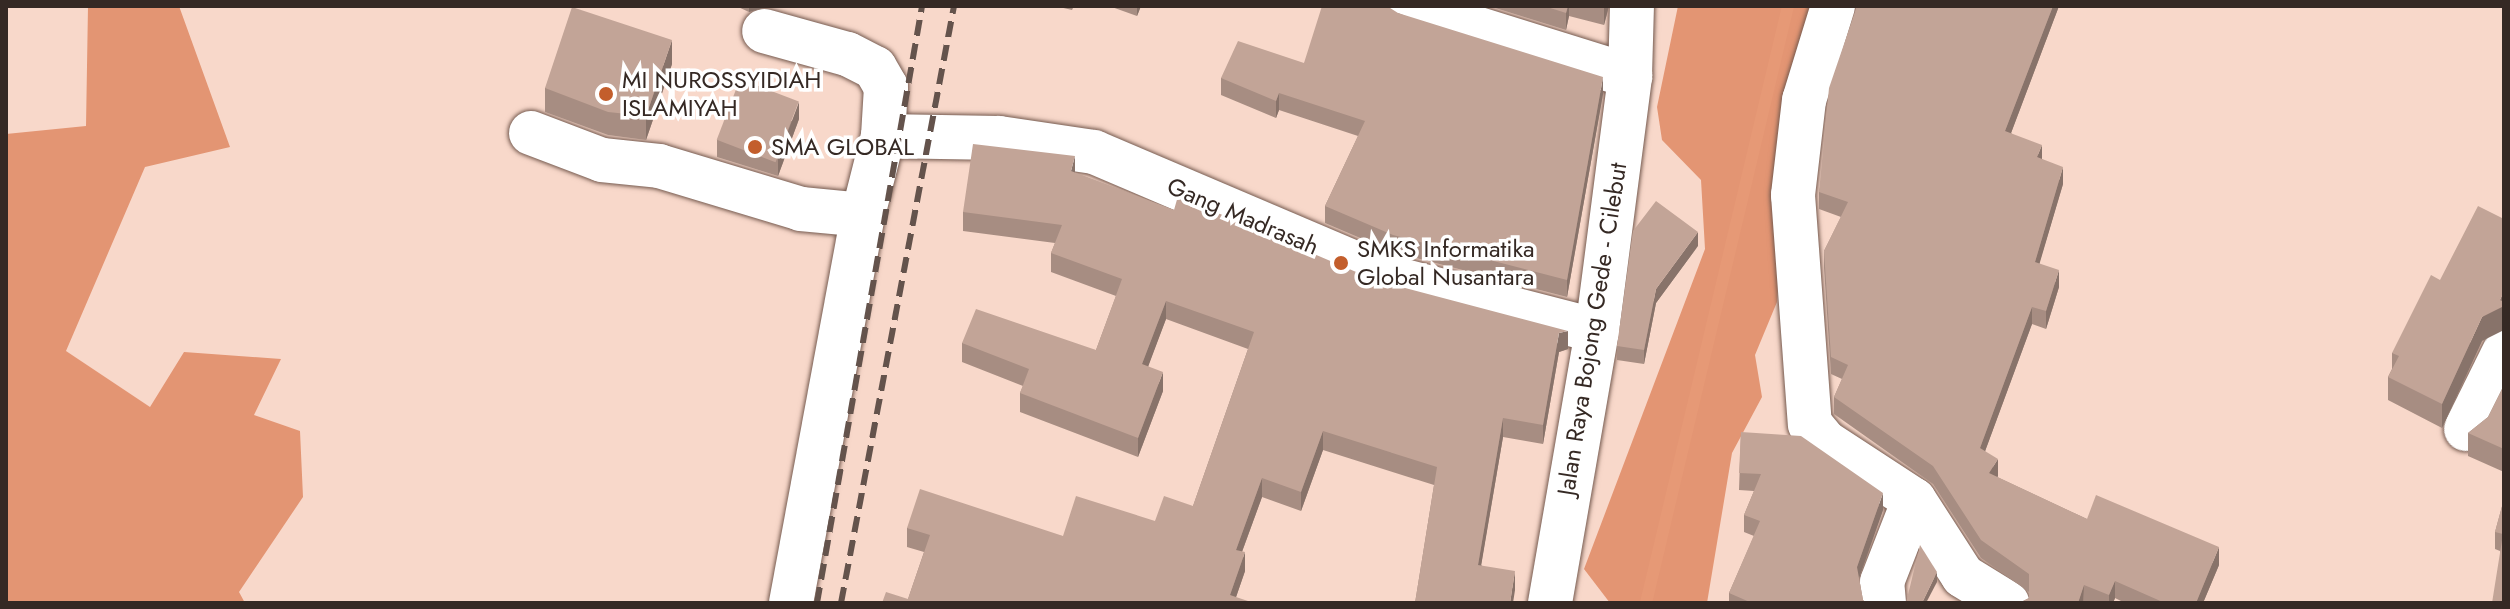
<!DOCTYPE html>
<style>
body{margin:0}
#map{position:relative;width:2510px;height:609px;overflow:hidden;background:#f8d8ca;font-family:Jost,sans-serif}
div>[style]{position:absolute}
.forest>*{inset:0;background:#e39573}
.stream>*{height:12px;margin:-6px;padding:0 6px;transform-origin:6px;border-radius:6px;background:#e69976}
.roads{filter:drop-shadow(0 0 2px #755a4f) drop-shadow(0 0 2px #755a4f)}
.minor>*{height:44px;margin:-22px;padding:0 22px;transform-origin:22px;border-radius:22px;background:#fff}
.major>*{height:44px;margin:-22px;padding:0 22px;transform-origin:22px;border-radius:22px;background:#fff}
.rail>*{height:6px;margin-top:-3px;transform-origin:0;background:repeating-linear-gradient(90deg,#64534c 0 16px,transparent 0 24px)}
.wall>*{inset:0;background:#a78d82}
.shaded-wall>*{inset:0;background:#88736a}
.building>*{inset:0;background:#c2a497;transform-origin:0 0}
.dots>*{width:22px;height:22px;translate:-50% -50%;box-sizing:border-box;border:4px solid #fff;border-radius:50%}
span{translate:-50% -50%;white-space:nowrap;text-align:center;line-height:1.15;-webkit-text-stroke:7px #fff;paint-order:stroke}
.poi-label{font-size:24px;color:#352924}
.left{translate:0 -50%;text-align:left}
.street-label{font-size:24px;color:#352924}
.frame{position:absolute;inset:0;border:8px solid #352924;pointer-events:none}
</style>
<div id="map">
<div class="forest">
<i style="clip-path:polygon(88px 6px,179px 6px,230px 147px,145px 167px,66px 351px,150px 407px,184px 352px,281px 359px,254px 415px,300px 431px,303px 497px,239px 592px,245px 603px,6px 603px,6px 134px,86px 126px)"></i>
<i style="clip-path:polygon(1678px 6px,1824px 6px,1788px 131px,1777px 302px,1755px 355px,1762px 397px,1732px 453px,1707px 603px,1610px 603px,1584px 569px,1705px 249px,1701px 180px,1662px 140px,1657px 107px)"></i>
</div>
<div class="stream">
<i style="left:1646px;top:603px;width:614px;rotate:-76.62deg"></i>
</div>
<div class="roads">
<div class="minor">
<i style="left:1405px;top:6px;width:236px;rotate:17.3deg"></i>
<i style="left:1833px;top:6px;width:98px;rotate:107.1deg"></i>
<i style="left:1804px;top:100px;width:96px;rotate:96.6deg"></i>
<i style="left:1793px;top:195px;width:230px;rotate:85.8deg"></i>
<i style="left:1810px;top:424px;width:23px;rotate:50deg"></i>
<i style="left:1825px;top:442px;width:106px;rotate:33.1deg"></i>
<i style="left:1914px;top:500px;width:90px;rotate:57.2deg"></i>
<i style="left:1963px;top:576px;width:52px;rotate:31.5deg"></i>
<i style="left:531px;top:133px;width:76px;rotate:20.8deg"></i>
<i style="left:602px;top:160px;width:57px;rotate:6deg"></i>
<i style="left:659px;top:166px;width:148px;rotate:16.8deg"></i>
<i style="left:801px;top:209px;width:62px;rotate:5.5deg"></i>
<i style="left:863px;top:215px;width:81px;rotate:-75.8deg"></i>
<i style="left:883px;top:136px;width:49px;rotate:-86.5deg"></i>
<i style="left:886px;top:87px;width:22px;rotate:-120deg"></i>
<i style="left:875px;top:68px;width:31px;rotate:-153deg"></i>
<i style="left:847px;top:54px;width:86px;rotate:-164.5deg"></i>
<i style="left:883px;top:136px;width:116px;rotate:1deg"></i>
<i style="left:999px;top:138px;width:96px;rotate:8.4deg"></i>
<i style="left:1094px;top:152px;width:316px;rotate:23.1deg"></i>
<i style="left:1385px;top:276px;width:219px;rotate:14.5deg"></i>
<i style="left:2466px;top:429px;width:86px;rotate:-63.7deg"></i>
<i style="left:791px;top:603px;width:395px;rotate:-79.5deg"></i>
<i style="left:1884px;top:603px;width:21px;rotate:-95deg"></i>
<i style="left:1882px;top:582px;width:88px;rotate:-68.7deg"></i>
</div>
<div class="major">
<i style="left:1550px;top:603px;width:276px;rotate:-80.2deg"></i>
<i style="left:1597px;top:331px;width:257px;rotate:-82.6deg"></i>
<i style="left:1630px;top:76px;width:70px;rotate:-88.4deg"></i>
</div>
</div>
<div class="rail">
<i style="left:817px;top:603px;width:606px;rotate:-80.02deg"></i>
<i style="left:841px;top:603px;width:608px;rotate:-79.28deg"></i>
</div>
<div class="wall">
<i style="clip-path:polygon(736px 6px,771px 6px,749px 12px)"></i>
<i style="clip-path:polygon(1055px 6px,1074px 6px,1072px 10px)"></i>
<i style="clip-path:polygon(1109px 6px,1141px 6px,1137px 16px)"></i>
<i style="clip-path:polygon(1489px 6px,1609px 6px,1604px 25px,1569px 16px,1566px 30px)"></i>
<i style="clip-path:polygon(1857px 6px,2059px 6px,2011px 133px,2042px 159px,2063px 184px,2039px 264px,2059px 287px,2046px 329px,2032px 324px,1985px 451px,1998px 476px,1997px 477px,2087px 519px,2219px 565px,2203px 603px,2125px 603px,2115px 598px,2113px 603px,2019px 603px,2029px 598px,2029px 592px,1981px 558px,1933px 484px,1834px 414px,1834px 397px,1842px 379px,1831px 374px,1824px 268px,1824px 251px,1841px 217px,1819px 209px,1819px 192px)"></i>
<i style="clip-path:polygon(1398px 13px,1603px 94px,1567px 297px,1393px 252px,1325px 223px,1325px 206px,1358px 136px,1279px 110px,1276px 118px,1221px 95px,1221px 78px,1304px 63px)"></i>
<i style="clip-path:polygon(672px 64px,646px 140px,608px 135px,545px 112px,545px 88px)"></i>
<i style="clip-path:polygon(799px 119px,778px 176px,717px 157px,717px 140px)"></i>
<i style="clip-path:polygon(1075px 173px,1174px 210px,1568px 349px,1559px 352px,1543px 444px,1503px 437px,1481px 565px,1515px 590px,1415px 603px,1434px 485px,1323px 450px,1301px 511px,1262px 497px,1242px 552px,1245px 571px,1236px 597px,908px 599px,924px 552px,907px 547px,907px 528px,1063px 536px,1155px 521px,1193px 506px,1248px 349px,1166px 319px,1148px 366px,1163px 391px,1138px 457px,1020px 412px,1020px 393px,1023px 386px,962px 362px,962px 343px,1096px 350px,1116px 296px,1051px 272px,1051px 253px,1055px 243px,963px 231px,963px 212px)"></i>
<i style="clip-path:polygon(1698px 246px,1656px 303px,1644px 364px,1617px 360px,1617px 346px)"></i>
<i style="clip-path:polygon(2482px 341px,2442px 428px,2388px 400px,2388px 377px,2392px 369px,2392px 353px)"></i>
<i style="clip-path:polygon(2504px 385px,2504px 472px,2468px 456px,2468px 433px,2488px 417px)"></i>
<i style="clip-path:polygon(1741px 432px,1883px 510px,1859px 578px,1863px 600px,1866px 603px,1729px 603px,1729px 593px,1754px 536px,1744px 532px,1744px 515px,1754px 491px,1739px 490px)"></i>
<i style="clip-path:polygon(2504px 499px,2504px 603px,2500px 551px,2495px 549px,2495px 532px)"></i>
</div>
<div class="shaded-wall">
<i style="clip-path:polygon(749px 6px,771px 6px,749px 12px)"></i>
<i style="clip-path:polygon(1137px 6px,1141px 6px,1137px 16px)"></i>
<i style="clip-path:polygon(1568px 6px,1569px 6px,1569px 16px,1566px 30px,1566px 13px)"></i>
<i style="clip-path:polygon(1604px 6px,1609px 6px,1604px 25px)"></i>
<i style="clip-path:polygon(2053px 6px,2059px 6px,2005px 149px,2005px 131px)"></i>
<i style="clip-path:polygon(672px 40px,672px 64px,646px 140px,646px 116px)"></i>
<i style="clip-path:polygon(1603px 77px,1603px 94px,1567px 297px,1567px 280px)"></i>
<i style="clip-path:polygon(1279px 93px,1279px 110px,1276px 118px,1276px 101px)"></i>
<i style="clip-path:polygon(799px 102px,799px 119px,778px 176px,778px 158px)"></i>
<i style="clip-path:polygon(2042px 145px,2042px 162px,2037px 157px)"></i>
<i style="clip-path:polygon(1075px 156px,1075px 175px,1071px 171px)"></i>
<i style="clip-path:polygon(2063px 167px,2063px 184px,2035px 279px,2035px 262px)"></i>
<i style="clip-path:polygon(1698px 232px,1698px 246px,1656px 303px,1644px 364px,1644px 350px,1656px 289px)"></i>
<i style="clip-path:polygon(2059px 270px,2059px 287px,2046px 329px,2046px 311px)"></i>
<i style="clip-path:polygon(2504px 291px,2504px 330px,2482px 341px,2442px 428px,2442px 404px,2482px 317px,2500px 300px)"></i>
<i style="clip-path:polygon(1166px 301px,1166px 319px,1142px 383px,1142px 364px)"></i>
<i style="clip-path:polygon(2032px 307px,2032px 324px,1980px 465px,1980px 448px)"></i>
<i style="clip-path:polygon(1568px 331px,1568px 349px,1559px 352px,1543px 444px,1543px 425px,1559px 333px)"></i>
<i style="clip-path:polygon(1163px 372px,1163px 391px,1138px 457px,1138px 438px)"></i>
<i style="clip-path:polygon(1503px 418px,1503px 437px,1478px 584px,1478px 565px)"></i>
<i style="clip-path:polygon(1323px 431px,1323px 450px,1301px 511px,1301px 492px)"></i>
<i style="clip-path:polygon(1998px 459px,1998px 476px,1989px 491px,1989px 473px)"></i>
<i style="clip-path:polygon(1262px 478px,1262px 497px,1236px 568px,1236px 550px)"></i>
<i style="clip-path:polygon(1883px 493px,1883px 510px,1857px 584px,1857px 567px)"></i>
<i style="clip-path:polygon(2219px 547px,2219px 565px,2203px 603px,2196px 603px)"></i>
<i style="clip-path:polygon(1245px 552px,1245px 571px,1234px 603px,1230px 595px)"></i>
<i style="clip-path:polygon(1515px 571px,1515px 590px,1513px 603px,1510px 603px)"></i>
<i style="clip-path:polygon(1937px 572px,1937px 582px,1926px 603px,1922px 603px)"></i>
<i style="clip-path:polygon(2115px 581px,2115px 598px,2113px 603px,2109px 603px,2109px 595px)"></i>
<i style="clip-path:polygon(2084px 585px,2083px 603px,2078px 603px)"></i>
</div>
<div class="building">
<i style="clip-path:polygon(1322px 6px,1387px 6px,1398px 13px,1603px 77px,1567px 280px,1393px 235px,1325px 206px,1365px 121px,1279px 93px,1276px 101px,1221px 78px,1238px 41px,1304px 63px)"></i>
<i style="clip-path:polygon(1544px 6px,1568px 6px,1566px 13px)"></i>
<i style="clip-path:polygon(1857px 6px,2053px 6px,2005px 131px,2042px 145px,2037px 157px,2063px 167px,2035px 262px,2059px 270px,2046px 311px,2032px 307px,1980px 448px,1998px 459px,1989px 473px,2087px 519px,2096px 495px,2219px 547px,2196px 603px,2165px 603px,2115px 581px,2109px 595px,2084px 585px,2078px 603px,2019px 603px,2029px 598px,2029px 574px,1981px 540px,1933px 466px,1834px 397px,1848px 365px,1831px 357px,1824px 251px,1848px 202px,1819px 192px,1829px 88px)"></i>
<i style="clip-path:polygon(572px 7px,672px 40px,646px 116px,608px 112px,545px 88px)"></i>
<i style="left:740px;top:79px;width:63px;height:65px;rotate:21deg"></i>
<i style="clip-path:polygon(973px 144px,1075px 156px,1071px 171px,1174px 210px,1178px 196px,1375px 280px,1568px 331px,1559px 333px,1543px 425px,1503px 418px,1478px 565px,1515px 571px,1510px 603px,1415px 603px,1437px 467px,1323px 431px,1301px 492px,1262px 478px,1236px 550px,1245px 552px,1230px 595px,1254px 603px,882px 603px,886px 592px,908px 599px,930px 535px,907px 528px,920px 489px,1063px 536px,1076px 496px,1155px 521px,1164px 496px,1193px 506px,1254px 332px,1166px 301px,1142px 364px,1163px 372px,1138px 438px,1020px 393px,1029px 369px,962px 343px,976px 309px,1096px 350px,1122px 279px,1051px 253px,1062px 225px,963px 212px)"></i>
<i style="clip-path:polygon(1656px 201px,1698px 232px,1656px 289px,1644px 350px,1617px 346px,1633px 231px)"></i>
<i style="clip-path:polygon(2478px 206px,2504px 219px,2504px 291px,2500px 300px,2504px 302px,2504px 306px,2482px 317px,2442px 404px,2388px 377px,2399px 356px,2392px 353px,2431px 275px,2440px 280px)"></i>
<i style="clip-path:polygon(2504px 385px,2504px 449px,2468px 433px,2488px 417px)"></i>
<i style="clip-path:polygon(1741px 432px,1801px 436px,1883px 493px,1857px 567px,1863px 600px,1866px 603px,1752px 603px,1729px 593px,1760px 521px,1744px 515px,1761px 474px,1739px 473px)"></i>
<i style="clip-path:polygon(2504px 499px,2504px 603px,2492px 603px,2503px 534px,2495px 532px)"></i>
<i style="clip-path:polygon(1920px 545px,1937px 572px,1922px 603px,1906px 603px)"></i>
</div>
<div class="dots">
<i style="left:606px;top:94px;background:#c35e2c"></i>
<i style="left:755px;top:147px;background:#c35e2c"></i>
<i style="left:1341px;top:263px;background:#c35e2c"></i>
</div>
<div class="poi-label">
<span class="left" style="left:622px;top:94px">MI NUROSSYIDIAH<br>ISLAMIYAH</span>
<span class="left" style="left:771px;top:147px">SMA GLOBAL</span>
<span class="left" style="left:1357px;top:263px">SMKS Informatika<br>Global Nusantara</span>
</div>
<div class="street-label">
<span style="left:1243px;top:216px;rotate:23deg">Gang Madrasah</span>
<span style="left:1592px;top:329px;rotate:-81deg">Jalan Raya Bojong Gede - Cilebut</span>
</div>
<div class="frame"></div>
</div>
